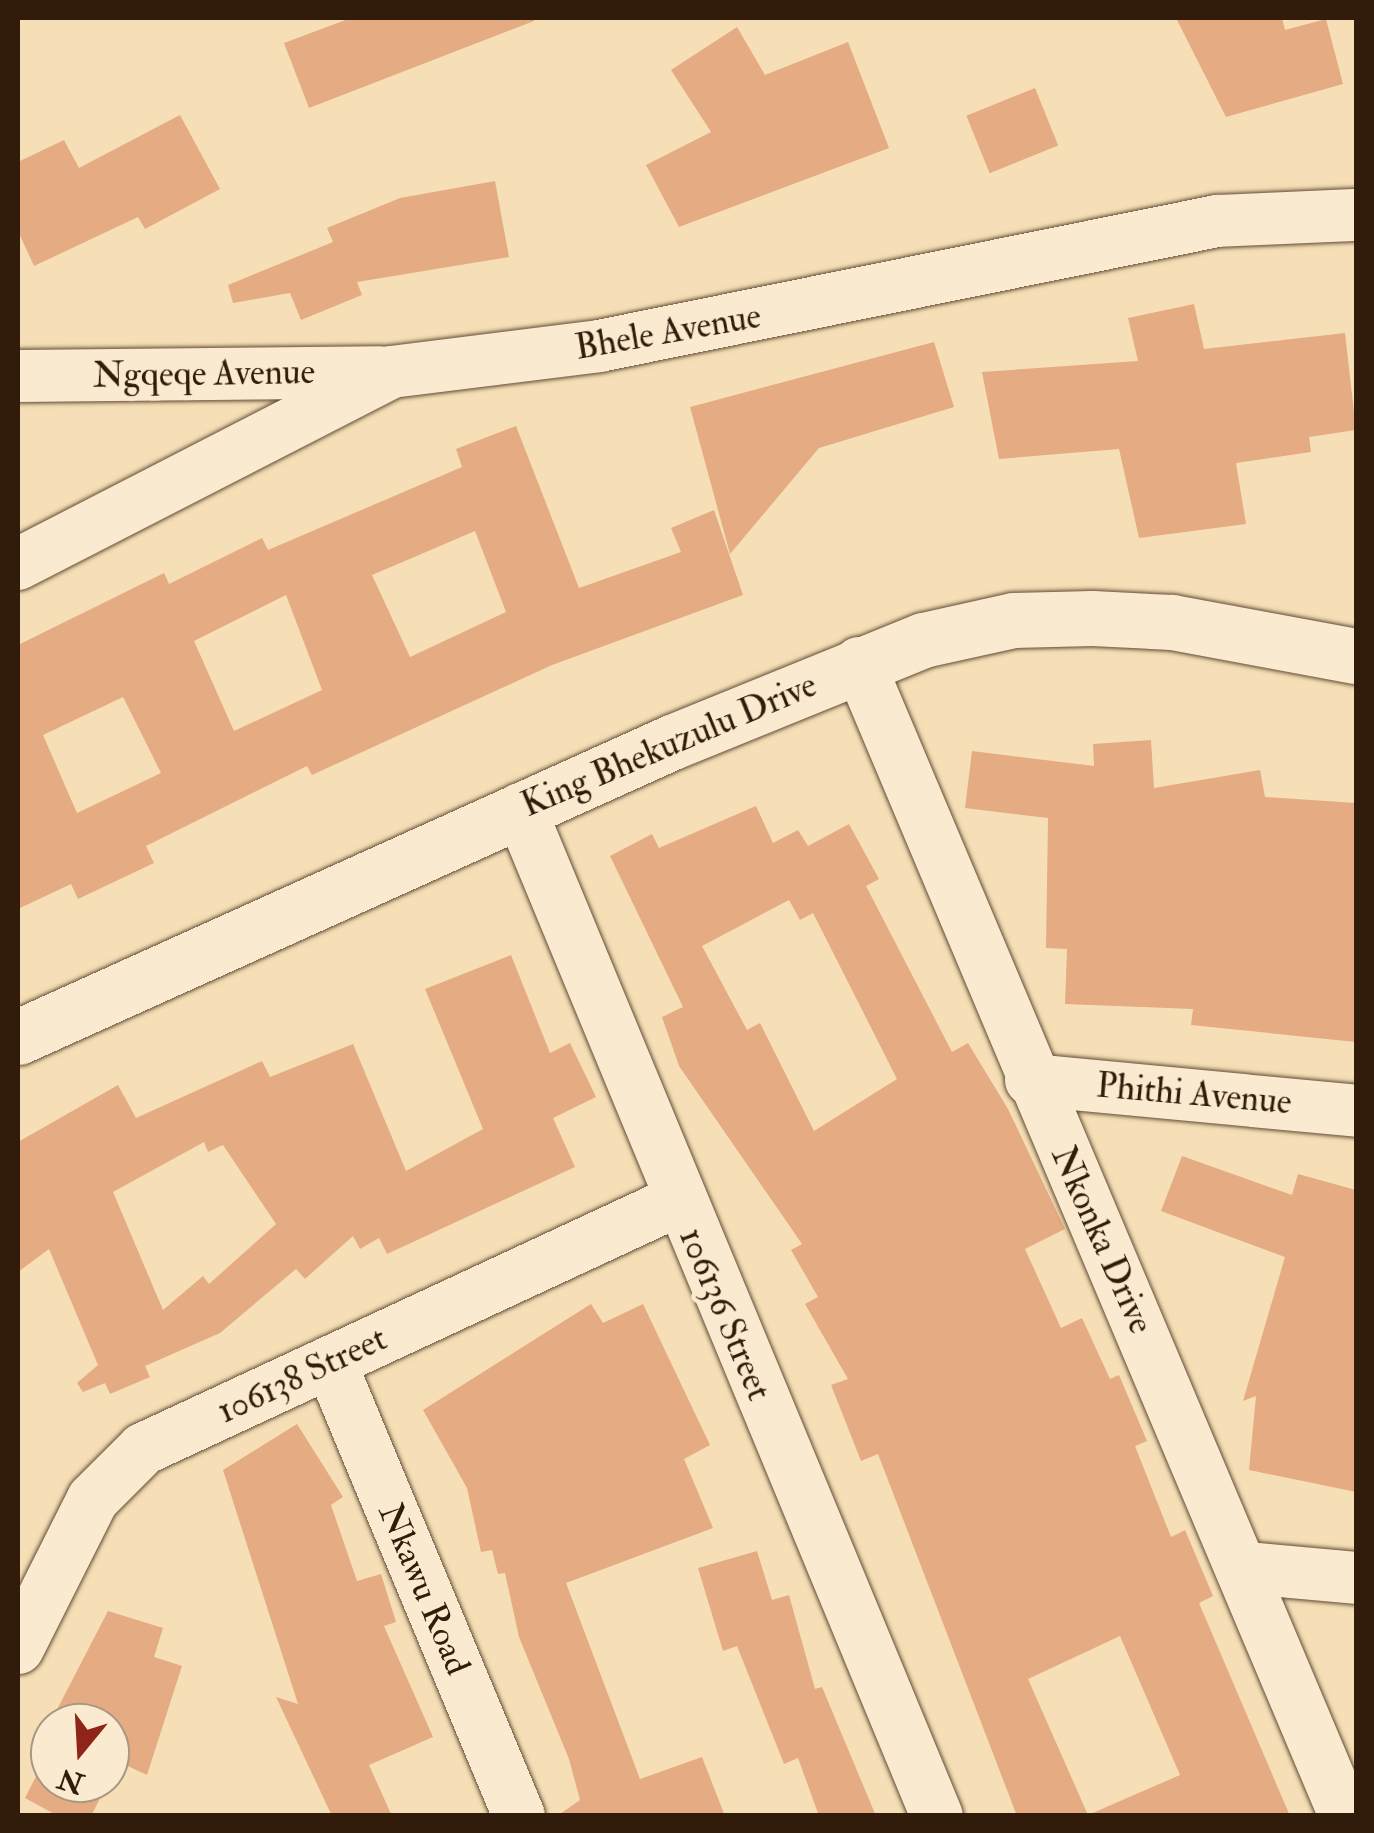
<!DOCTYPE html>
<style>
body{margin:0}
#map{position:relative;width:1374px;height:1833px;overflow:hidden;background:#f6dfb6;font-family:"IM FELL Double Pica",serif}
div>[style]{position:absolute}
.building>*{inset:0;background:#e5ab82;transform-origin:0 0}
.roads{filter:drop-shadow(0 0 2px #624c35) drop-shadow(0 0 2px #624c35)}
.minor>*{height:52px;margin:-26px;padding:0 26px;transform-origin:26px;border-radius:26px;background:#f9ead0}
.tertiary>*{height:55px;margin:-27.5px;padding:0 27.5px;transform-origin:27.5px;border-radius:27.5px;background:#f9ead0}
span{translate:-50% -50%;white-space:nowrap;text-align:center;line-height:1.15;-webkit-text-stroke:9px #f9ead0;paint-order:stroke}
.street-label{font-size:35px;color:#311b0a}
.frame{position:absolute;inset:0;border:20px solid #311b0a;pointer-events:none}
.north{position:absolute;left:30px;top:1703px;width:100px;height:100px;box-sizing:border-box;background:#f9ead0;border:2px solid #a99781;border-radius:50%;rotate:198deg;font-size:28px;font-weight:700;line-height:40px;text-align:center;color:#311b0a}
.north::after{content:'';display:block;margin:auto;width:35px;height:45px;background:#8f2418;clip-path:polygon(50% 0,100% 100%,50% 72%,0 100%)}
</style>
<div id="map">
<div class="building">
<i style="clip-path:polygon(351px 18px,534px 18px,534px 21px,309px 108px,284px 43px)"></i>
<i style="clip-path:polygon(1176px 18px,1282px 18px,1285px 30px,1326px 19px,1343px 84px,1226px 117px)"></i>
<i style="clip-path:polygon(737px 27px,765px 75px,848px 42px,889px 148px,679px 227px,646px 165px,711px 132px,671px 70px)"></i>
<i style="left:1035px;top:88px;width:62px;height:74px;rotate:68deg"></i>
<i style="clip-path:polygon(180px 115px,220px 189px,145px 229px,138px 217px,34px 266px,18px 231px,18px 162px,64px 140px,79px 168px)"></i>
<i style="clip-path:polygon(495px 181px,509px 257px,357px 282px,362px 295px,301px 320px,290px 293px,233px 303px,228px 285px,333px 242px,327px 228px,400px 198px)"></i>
<i style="clip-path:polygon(1194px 304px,1204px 349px,1345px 333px,1356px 430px,1309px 437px,1311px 452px,1236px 463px,1246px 524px,1139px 538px,1119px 449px,999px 459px,982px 372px,1138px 361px,1128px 318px)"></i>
<i style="clip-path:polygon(934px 342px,954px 407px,819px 448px,730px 554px,690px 407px)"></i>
<i style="clip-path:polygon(evenodd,516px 426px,579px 588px,681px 552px,671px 528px,714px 510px,743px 595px,552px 665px,312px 775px,307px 766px,146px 846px,154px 863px,78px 899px,71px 884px,18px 909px,18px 645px,164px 573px,169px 584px,262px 538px,268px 550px,462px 467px,456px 449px,516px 426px,475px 531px,506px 612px,410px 657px,372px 575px,475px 531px,516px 426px,286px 595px,322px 690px,234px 731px,194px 641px,286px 595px,516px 426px,123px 697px,161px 773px,77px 813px,43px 735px,123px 697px)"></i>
<i style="clip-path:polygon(1151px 740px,1154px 788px,1260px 770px,1265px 797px,1356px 803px,1356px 1042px,1191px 1025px,1193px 1009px,1065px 1004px,1067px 949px,1046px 948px,1048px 818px,965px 808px,972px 751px,1094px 766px,1093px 744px)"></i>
<i style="clip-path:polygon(evenodd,756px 806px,773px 843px,798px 830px,808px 846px,849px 824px,879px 879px,866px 886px,952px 1052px,968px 1043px,1008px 1109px,1065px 1229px,1025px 1249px,1061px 1328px,1082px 1318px,1110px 1379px,1119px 1375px,1147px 1441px,1135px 1446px,1171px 1537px,1185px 1530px,1213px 1596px,1199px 1603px,1290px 1816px,1017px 1816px,878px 1454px,861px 1461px,831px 1385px,848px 1379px,805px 1304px,818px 1297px,791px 1250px,802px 1244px,679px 1066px,662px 1017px,683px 1007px,610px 856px,652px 834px,659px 848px,756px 806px,789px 900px,800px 920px,813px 913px,897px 1079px,814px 1131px,760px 1023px,747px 1030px,702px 946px,789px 900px,756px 806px,1120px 1636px,1180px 1775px,1088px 1815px,1028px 1679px,1120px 1636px)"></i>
<i style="clip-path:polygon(evenodd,511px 955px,550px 1053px,570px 1043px,596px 1097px,553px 1118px,575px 1167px,387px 1254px,379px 1238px,360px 1249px,353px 1236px,305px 1279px,296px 1269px,220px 1333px,145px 1366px,150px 1377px,110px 1394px,105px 1383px,83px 1392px,77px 1383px,98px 1365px,49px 1249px,18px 1272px,18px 1142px,118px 1085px,136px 1118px,262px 1061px,270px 1077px,353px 1044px,406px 1171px,483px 1129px,425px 989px,511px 955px,204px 1142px,208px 1152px,223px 1145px,276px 1224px,209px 1284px,203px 1276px,163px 1310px,113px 1192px,204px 1142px)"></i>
<i style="clip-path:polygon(1182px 1156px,1292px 1195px,1298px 1174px,1356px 1190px,1356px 1492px,1249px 1470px,1256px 1396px,1243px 1401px,1285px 1257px,1161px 1211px)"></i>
<i style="clip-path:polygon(591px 1304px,603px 1323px,643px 1304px,710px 1445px,684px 1459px,713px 1528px,566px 1583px,640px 1779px,702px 1757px,725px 1816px,557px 1816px,580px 1800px,569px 1759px,519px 1637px,505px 1573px,498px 1574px,492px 1550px,481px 1552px,467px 1488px,423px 1410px)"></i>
<i style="clip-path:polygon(297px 1424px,343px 1497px,331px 1505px,357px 1581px,381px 1574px,396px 1622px,384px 1626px,433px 1737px,369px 1765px,392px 1816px,332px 1816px,276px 1697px,298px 1704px,223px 1470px)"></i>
<i style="clip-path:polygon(757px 1551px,772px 1600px,789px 1595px,815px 1689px,822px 1687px,876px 1816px,819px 1816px,798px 1758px,784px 1764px,737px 1646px,723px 1651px,698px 1568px)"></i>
<i style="clip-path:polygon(108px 1611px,163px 1628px,154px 1657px,182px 1666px,147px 1775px,119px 1762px,110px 1779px,110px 1723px,50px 1723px)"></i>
<i style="clip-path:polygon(50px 1724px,50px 1783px,108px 1783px,91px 1816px,58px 1816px,25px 1798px,50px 1749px,40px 1744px)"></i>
</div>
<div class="roads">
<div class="minor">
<i style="left:18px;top:376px;width:362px;rotate:-0.6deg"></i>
<i style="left:18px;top:564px;width:420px;rotate:-27.2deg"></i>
<i style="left:391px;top:372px;width:210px;rotate:-7.1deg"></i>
<i style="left:599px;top:346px;width:631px;rotate:-11.43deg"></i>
<i style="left:1217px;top:221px;width:139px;rotate:-2.5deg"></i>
<i style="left:859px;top:663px;width:1251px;rotate:67.14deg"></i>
<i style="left:520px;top:809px;width:1090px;rotate:67.51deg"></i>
<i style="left:1031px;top:1080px;width:326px;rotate:5.4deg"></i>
<i style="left:330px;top:1362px;width:492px;rotate:67.4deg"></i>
<i style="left:1246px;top:1568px;width:110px;rotate:5.2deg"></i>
<i style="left:18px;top:1648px;width:167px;rotate:-63.3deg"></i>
<i style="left:93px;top:1499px;width:71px;rotate:-45deg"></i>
<i style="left:143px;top:1449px;width:589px;rotate:-24.91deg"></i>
</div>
<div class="tertiary">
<i style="left:18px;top:1037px;width:717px;rotate:-24.28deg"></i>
<i style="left:672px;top:742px;width:271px;rotate:-22.1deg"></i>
<i style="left:923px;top:640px;width:92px;rotate:-12.5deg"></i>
<i style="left:1013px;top:620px;width:79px;rotate:-1.5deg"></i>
<i style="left:1092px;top:618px;width:80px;rotate:2.9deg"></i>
<i style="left:1172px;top:622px;width:187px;rotate:10.5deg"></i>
</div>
</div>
<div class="street-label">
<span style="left:668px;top:332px;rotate:-10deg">Bhele Avenue</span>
<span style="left:204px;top:374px;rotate:-1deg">Ngqeqe Avenue</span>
<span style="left:669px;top:745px;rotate:-23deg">King Bhekuzulu Drive</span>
<span style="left:1194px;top:1094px;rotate:5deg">Phithi Avenue</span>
<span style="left:1102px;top:1240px;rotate:66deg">Nkonka Drive</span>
<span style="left:725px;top:1314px;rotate:67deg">106136 Street</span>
<span style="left:302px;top:1375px;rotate:-25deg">106138 Street</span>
<span style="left:424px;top:1589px;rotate:67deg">Nkawu Road</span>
</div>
<div class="frame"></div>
<div class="north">N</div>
</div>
